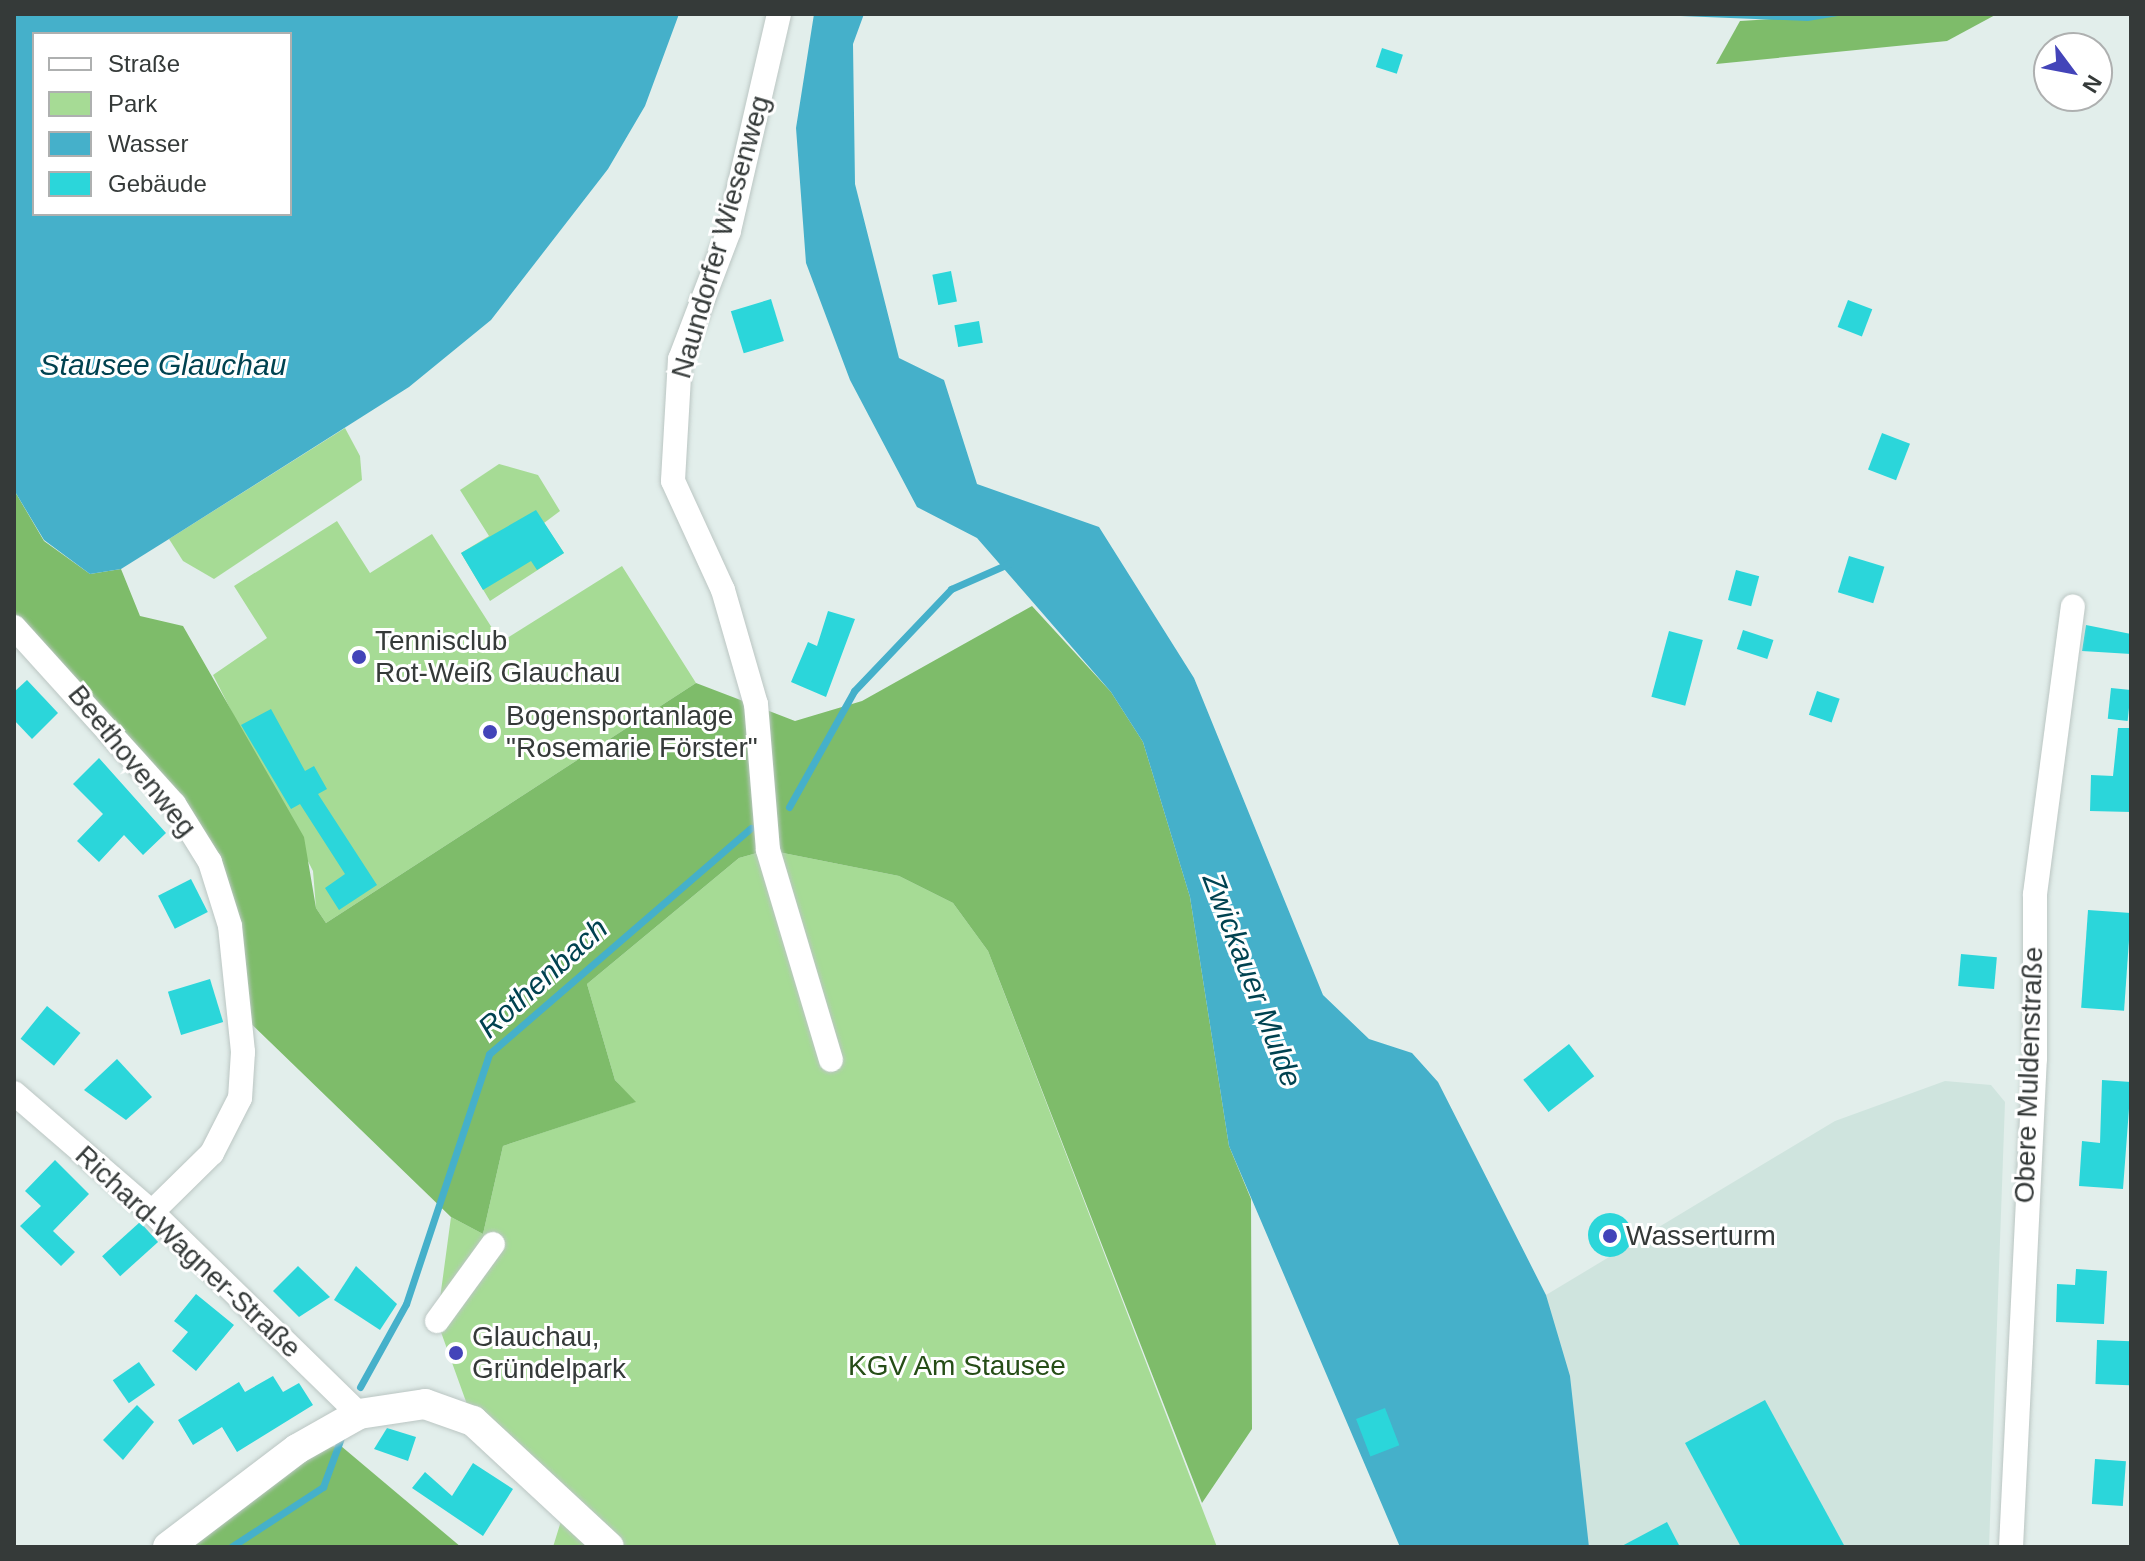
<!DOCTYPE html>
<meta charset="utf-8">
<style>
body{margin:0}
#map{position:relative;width:2145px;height:1561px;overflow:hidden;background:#e2eeeb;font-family:Helvetica,sans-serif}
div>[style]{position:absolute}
.built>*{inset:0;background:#cfe4de}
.green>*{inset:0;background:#a6db95}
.forest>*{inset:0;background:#7ebc6a}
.water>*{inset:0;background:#45b0ca}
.stream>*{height:7px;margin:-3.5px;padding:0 3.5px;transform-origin:3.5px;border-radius:3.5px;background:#45b0ca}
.building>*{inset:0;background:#2bd6da;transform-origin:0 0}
.round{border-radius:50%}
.roads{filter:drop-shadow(0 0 2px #bbc6c3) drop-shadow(0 0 2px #bbc6c3)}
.minor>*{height:24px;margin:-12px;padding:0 12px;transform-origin:12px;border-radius:12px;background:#fff}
.tertiary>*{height:30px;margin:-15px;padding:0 15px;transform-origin:15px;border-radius:15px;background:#fff}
.dots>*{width:22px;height:22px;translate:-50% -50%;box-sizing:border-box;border:4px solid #fff;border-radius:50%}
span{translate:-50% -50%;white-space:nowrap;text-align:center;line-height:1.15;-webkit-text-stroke:6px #fff;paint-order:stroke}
.street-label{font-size:28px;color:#353a39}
.poi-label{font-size:28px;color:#353a39}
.left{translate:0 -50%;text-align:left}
.park-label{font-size:28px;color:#254d16}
.water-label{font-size:30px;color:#004250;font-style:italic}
.frame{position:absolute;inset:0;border:16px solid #353a39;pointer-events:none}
.legend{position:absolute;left:32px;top:32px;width:260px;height:184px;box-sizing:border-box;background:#fff;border:2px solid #aeb0b0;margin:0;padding:10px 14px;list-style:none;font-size:24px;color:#353a39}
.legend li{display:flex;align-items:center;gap:16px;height:40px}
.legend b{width:40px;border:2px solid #aeb0b0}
.north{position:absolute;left:2033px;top:32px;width:80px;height:80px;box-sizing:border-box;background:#fff;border:2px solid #aeb0b0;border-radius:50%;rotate:122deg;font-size:22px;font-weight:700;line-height:32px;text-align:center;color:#353a39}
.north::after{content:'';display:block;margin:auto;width:28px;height:36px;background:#4344b9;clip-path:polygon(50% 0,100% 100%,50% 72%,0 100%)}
</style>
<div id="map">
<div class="built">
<i style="clip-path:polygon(1945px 1081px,1991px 1085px,2005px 1102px,1989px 1547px,1589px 1547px,1546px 1295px,1835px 1121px)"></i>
</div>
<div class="green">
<i style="clip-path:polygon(345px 428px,360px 456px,362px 480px,214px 579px,183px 561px,169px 539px)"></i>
<i style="clip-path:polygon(499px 464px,538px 475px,560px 511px,544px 523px,564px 553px,490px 601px,461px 553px,489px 536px,460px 490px)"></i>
<i style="clip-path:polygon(337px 521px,370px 573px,432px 534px,501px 642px,622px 566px,696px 683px,326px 923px,316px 908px,313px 871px,213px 675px,267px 638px,234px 586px)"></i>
<i style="clip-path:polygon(768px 850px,899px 876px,953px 903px,988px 951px,1217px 1547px,553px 1547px,565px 1508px,473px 1421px,437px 1321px,451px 1217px,483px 1234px,503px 1146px,635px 1102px,615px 1080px,587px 984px,739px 858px)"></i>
</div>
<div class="forest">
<i style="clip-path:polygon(1850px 14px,1997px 14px,1947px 41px,1716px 64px,1740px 21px)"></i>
<i style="clip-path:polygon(14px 490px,44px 541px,90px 574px,121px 569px,140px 616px,183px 626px,304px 837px,316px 908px,326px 923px,696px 683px,795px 721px,862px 701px,1032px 606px,1111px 692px,1143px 742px,1190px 897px,1229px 1146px,1251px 1199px,1252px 1429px,1202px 1503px,988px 951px,953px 903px,899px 876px,768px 850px,739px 858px,587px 984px,615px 1080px,636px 1102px,503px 1146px,483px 1234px,451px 1217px,240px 1013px,210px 862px,14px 627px)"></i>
<i style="clip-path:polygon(341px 1446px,461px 1547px,168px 1547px,302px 1448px)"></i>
</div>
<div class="water">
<i style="clip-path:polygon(evenodd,14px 14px,679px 14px,645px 106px,608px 169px,491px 320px,409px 387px,169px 539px,121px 569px,90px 574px,44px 540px,14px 490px,14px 14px,34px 34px,290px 34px,290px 214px,34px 214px,34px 34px)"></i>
<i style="clip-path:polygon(814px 14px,864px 14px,853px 44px,855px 184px,899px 358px,944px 380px,977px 484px,1099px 527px,1194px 678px,1323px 995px,1369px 1039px,1412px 1053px,1438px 1082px,1546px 1295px,1570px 1376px,1589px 1547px,1400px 1547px,1229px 1146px,1190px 897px,1143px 742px,1111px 692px,977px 538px,917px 507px,850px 380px,806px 263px,796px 128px)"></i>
<i style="clip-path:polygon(1631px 14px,1850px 14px,1808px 21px)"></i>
</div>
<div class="stream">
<i style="left:789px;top:807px;width:133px;rotate:-60.7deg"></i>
<i style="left:854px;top:691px;width:141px;rotate:-46.4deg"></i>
<i style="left:951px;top:589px;width:64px;rotate:-23.8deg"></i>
<i style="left:360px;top:1387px;width:95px;rotate:-61deg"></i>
<i style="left:406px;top:1304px;width:263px;rotate:-71.6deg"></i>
<i style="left:489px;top:1054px;width:346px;rotate:-40.8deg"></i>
<i style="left:231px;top:1547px;width:110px;rotate:-33.1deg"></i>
<i style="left:323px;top:1487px;width:55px;rotate:-69.9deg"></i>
</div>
<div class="building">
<i style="left:1382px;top:48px;width:22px;height:20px;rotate:18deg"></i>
<i style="left:951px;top:271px;width:31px;height:19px;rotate:79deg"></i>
<i style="left:771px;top:299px;width:44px;height:42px;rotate:73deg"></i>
<i style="left:1848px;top:300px;width:26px;height:29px;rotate:21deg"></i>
<i style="left:979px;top:321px;width:22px;height:25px;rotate:80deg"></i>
<i style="left:1882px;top:433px;width:30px;height:39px;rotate:21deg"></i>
<i style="clip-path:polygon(536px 510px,564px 553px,537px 570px,531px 561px,483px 590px,461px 553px)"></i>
<i style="left:1849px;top:556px;width:37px;height:38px;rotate:17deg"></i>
<i style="left:1736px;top:570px;width:24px;height:31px;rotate:15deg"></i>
<i style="clip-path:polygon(828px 611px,855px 619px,826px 697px,791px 682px,808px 642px,817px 646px)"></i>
<i style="clip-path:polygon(2086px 625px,2131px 634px,2131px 654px,2082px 651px)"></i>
<i style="left:1743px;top:630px;width:32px;height:20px;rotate:18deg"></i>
<i style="left:1669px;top:631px;width:35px;height:68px;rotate:15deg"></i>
<i style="clip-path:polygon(27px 680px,58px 713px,32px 739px,14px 720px,14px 692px)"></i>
<i style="left:2111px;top:688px;width:20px;height:31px;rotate:6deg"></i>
<i style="left:1817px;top:691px;width:24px;height:25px;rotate:19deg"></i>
<i style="clip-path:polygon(271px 709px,305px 771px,314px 766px,327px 789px,318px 794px,377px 885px,339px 910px,325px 888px,345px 874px,300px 804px,291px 809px,241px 725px)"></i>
<i style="clip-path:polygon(2118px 728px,2131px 728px,2131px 812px,2090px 811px,2091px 775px,2113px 776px)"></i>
<i style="clip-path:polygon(99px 758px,166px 833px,143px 855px,124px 835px,99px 862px,77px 841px,103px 814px,73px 784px)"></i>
<i style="left:191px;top:879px;width:37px;height:37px;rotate:63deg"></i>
<i style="left:2088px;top:910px;width:43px;height:98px;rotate:4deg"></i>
<i style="left:1961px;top:954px;width:36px;height:32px;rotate:5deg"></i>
<i style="left:210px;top:979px;width:45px;height:44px;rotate:73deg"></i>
<i style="left:47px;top:1006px;width:43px;height:42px;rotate:39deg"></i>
<i style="left:1569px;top:1044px;width:41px;height:58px;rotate:52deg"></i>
<i style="clip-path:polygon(117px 1059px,152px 1097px,126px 1120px,84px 1090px)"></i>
<i style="clip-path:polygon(2102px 1080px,2131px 1082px,2123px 1189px,2079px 1186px,2082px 1141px,2100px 1143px)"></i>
<i style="clip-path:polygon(55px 1160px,89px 1194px,53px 1231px,75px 1252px,61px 1266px,20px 1226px,41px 1206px,25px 1191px)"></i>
<i class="round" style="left:1588px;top:1213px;width:44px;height:44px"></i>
<i style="left:140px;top:1222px;width:27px;height:51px;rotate:48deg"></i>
<i style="clip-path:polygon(298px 1266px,330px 1297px,299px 1317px,273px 1291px)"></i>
<i style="clip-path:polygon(356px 1266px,397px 1304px,380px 1330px,334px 1300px)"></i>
<i style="clip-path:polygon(2076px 1269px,2107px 1271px,2104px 1324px,2056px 1322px,2057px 1284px,2075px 1285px)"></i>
<i style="clip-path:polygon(196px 1294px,234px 1325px,196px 1371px,172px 1351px,188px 1332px,174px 1321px)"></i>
<i style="left:2097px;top:1340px;width:34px;height:44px;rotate:2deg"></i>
<i style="left:139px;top:1362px;width:28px;height:32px;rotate:55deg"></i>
<i style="clip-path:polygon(273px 1376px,283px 1392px,299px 1383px,313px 1405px,237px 1452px,222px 1427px,193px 1445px,178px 1420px,239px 1382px,245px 1392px)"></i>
<i style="clip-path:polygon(1765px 1400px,1845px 1547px,1741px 1547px,1685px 1443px)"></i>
<i style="clip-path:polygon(137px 1405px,154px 1422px,123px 1460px,103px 1440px)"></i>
<i style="left:1385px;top:1408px;width:40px;height:31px;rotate:69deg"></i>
<i style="clip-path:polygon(387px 1428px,416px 1437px,408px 1461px,374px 1449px)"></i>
<i style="left:2095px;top:1459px;width:31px;height:45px;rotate:4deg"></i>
<i style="clip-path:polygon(473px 1463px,513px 1489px,483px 1536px,412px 1488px,425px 1472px,452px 1496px)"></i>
<i style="clip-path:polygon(1667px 1522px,1680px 1547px,1620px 1547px)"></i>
</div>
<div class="roads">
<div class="minor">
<i style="left:779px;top:14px;width:223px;rotate:103deg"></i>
<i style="left:729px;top:231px;width:137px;rotate:110.9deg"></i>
<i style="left:680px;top:359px;width:122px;rotate:93.3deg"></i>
<i style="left:673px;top:481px;width:120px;rotate:65.4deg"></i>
<i style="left:723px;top:590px;width:119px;rotate:73.9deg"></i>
<i style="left:756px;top:704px;width:146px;rotate:85.3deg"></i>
<i style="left:768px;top:850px;width:219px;rotate:73.3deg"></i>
<i style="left:14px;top:627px;width:239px;rotate:47.9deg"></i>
<i style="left:174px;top:804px;width:68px;rotate:58.2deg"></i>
<i style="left:210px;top:862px;width:67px;rotate:72.6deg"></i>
<i style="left:230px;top:926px;width:127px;rotate:84.1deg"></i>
<i style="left:243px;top:1052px;width:46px;rotate:93.7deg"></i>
<i style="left:240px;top:1098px;width:62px;rotate:117deg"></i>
<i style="left:212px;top:1153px;width:84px;rotate:135.5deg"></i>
<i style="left:14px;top:1093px;width:182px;rotate:40.8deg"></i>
<i style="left:152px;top:1212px;width:289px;rotate:44.3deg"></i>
<i style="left:437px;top:1321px;width:95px;rotate:-54deg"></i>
<i style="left:2011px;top:1547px;width:489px;rotate:-87.2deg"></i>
<i style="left:2035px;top:1059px;width:165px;rotate:-90deg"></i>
<i style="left:2035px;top:894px;width:290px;rotate:-82.5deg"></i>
</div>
<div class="tertiary">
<i style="left:168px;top:1547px;width:162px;rotate:-37.2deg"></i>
<i style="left:297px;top:1449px;width:71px;rotate:-29.4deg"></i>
<i style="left:359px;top:1414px;width:67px;rotate:-8.6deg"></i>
<i style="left:425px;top:1404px;width:51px;rotate:19.5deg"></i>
<i style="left:473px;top:1421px;width:185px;rotate:42.8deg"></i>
</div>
</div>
<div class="dots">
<i style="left:359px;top:657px;background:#4344b9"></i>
<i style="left:490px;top:732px;background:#4344b9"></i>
<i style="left:1610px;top:1236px;background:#4344b9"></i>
<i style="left:456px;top:1353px;background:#4344b9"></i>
</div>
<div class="street-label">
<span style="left:721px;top:237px;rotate:-74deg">Naundorfer Wiesenweg</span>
<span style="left:132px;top:761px;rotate:51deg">Beethovenweg</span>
<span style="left:2029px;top:1075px;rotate:-88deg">Obere Muldenstraße</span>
<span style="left:188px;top:1252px;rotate:43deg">Richard-Wagner-Straße</span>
</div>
<div class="poi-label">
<span class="left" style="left:375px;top:657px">Tennisclub<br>Rot-Weiß Glauchau</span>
<span class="left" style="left:506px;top:732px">Bogensportanlage<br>"Rosemarie Förster"</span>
<span class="left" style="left:1626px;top:1236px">Wasserturm</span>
<span class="left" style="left:472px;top:1353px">Glauchau,<br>Gründelpark</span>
</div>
<div class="park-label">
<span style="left:957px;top:1366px">KGV Am Stausee</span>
</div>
<div class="water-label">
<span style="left:163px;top:365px">Stausee Glauchau</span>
<span style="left:543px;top:978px;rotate:-42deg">Rothenbach</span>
<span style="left:1252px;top:980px;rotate:69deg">Zwickauer Mulde</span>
</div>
<div class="frame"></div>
<ul class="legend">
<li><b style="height:10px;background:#fff"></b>Straße</li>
<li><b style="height:22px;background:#a6db95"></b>Park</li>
<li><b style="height:22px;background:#45b0ca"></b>Wasser</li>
<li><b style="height:22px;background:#2bd6da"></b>Gebäude</li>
</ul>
<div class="north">N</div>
</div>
